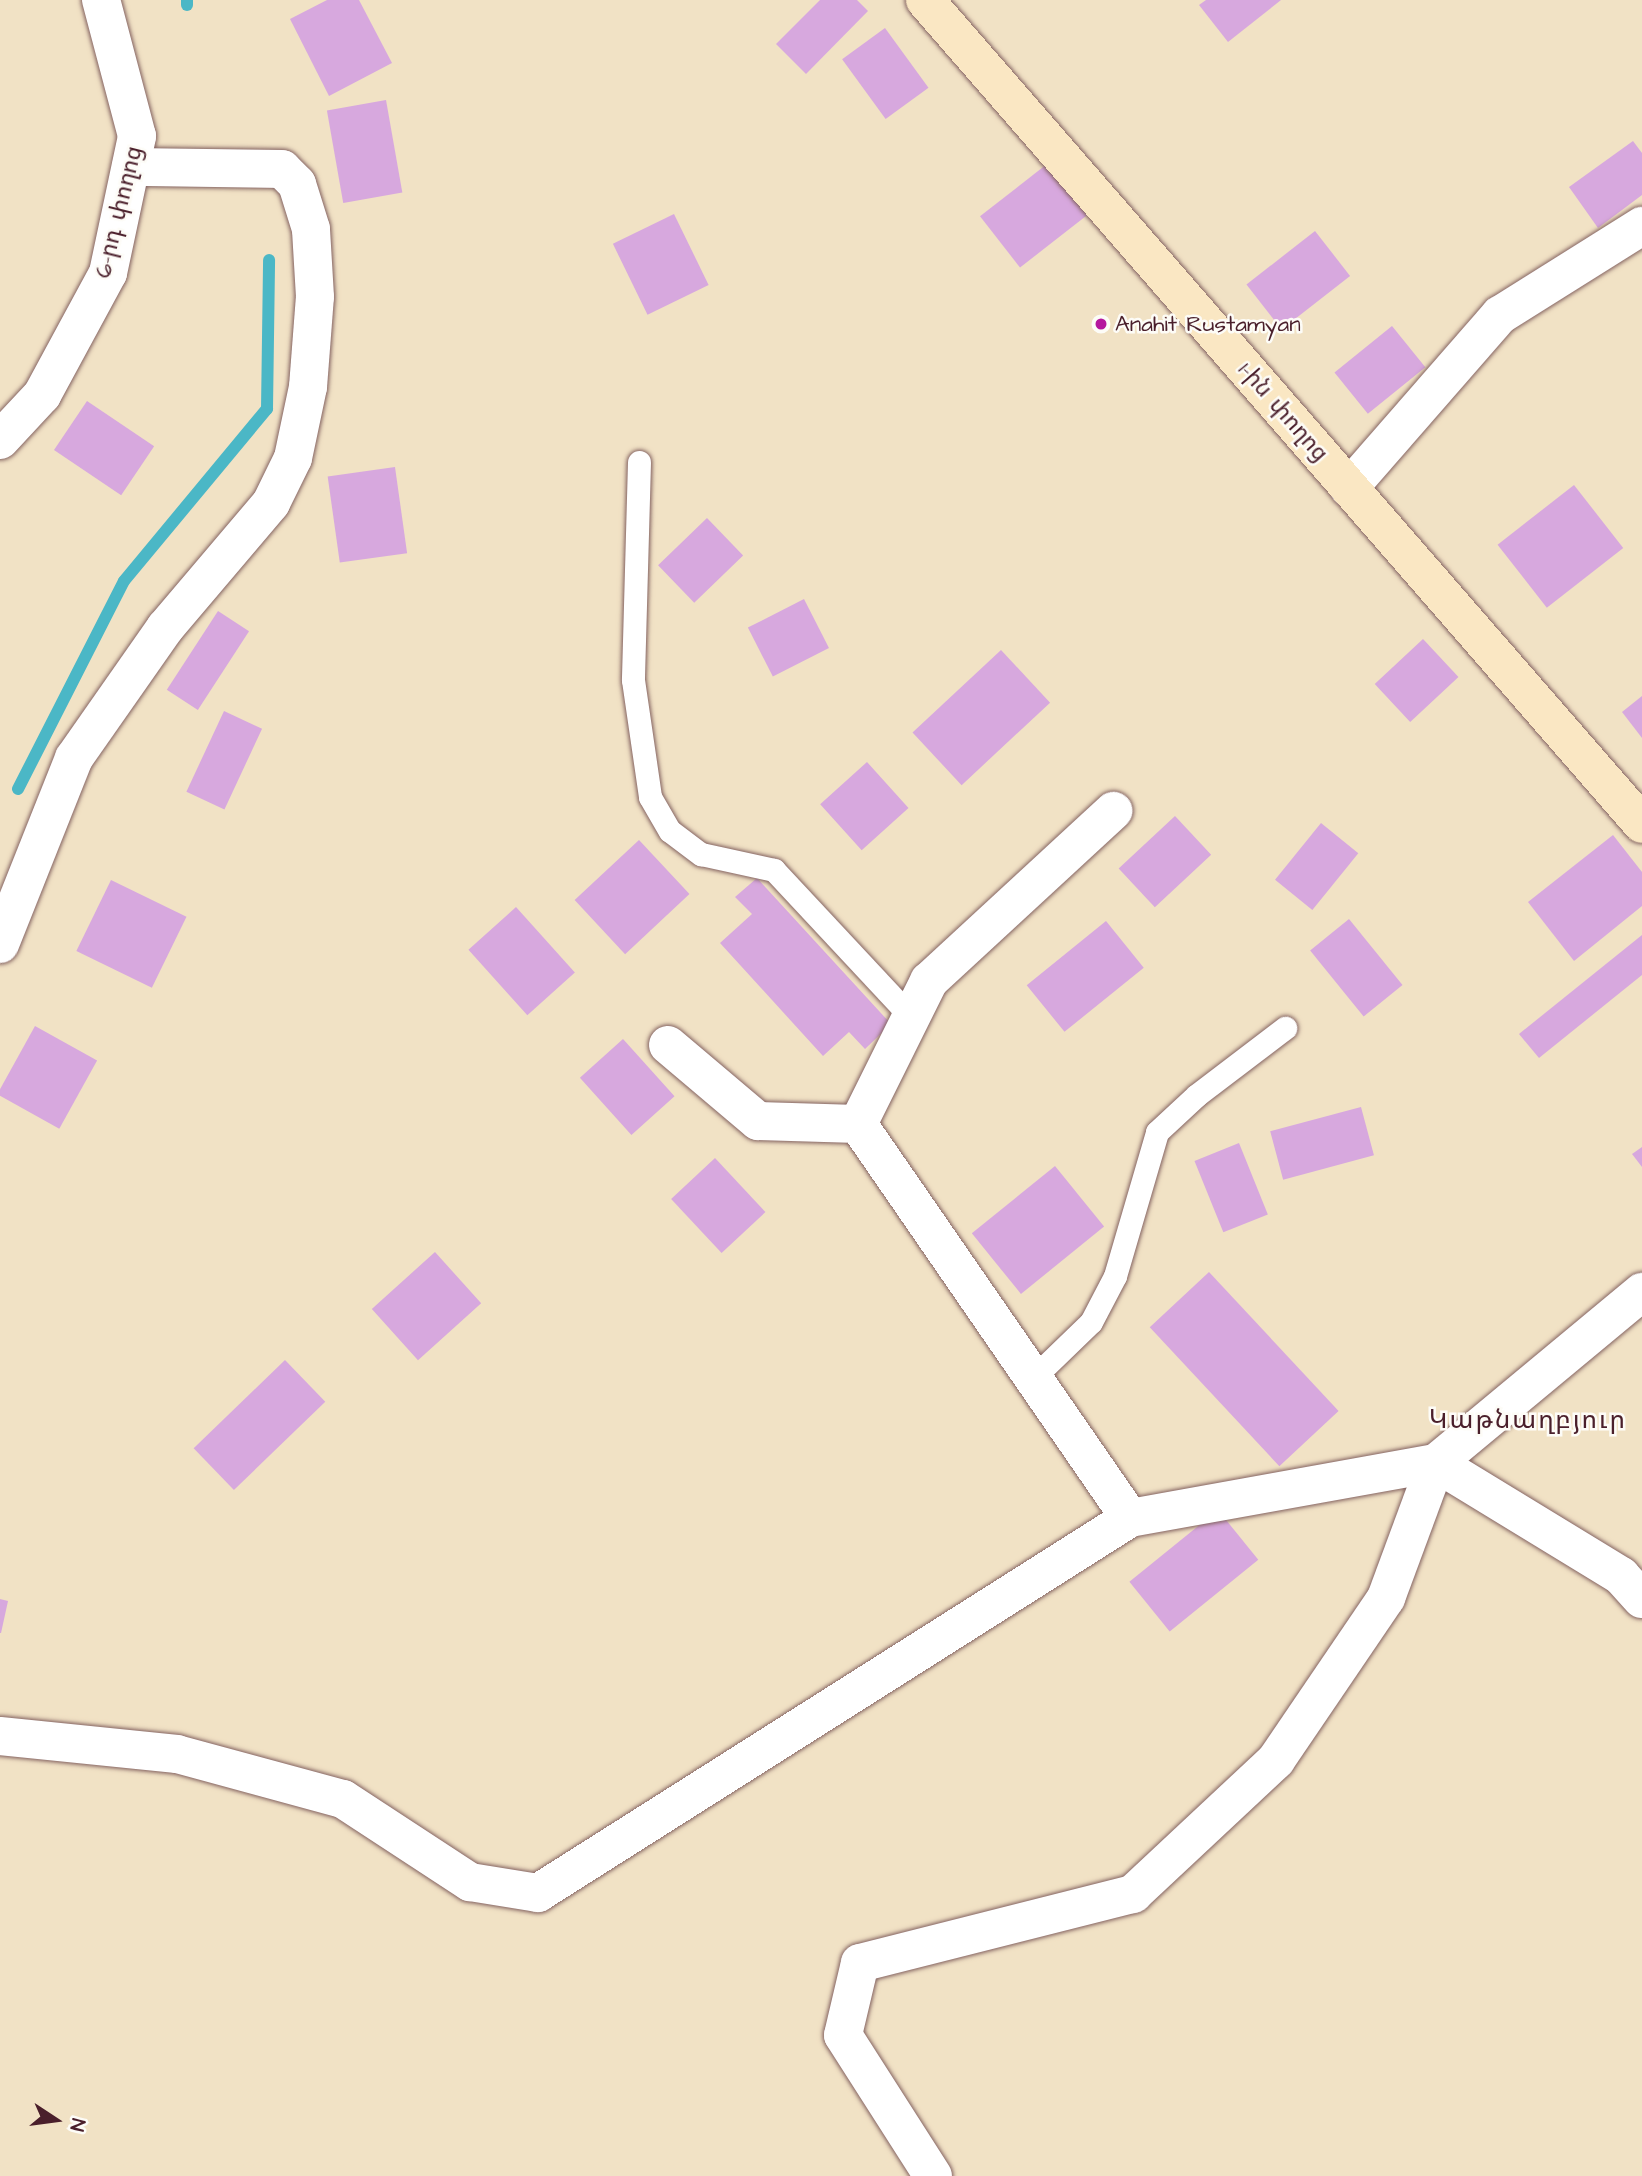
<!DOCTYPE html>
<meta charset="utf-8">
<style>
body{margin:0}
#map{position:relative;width:1642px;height:2176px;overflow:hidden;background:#f1e2c5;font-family:"Architects Daughter","Noto Sans Armenian",sans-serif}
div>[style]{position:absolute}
.stream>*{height:12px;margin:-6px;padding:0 6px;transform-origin:6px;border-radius:6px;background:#4bb7c6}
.building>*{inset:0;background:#d7a8de;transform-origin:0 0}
.roads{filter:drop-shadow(0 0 2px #846361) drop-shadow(0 0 2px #846361)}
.service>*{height:23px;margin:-11.5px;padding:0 11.5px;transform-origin:11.5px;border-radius:11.5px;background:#fff}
.minor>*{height:38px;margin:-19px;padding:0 19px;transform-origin:19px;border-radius:19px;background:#fff}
.secondary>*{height:38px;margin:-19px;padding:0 19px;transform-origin:19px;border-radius:19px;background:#fae7c3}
.dots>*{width:19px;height:19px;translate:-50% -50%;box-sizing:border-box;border:4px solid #fdfcf7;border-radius:50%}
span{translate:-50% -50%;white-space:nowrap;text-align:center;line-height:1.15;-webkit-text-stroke:5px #fdfcf7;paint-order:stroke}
.street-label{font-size:23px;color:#4a1f2b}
.poi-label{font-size:23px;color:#4a1f2b}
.left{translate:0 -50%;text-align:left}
.quarter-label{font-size:26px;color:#4a1f2b;letter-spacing:2px}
.north{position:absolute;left:21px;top:2085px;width:70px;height:70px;-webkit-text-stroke:5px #fdfcf7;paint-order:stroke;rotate:103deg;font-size:19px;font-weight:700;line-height:28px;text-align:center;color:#4a1f2b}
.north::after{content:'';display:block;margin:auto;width:24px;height:32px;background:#4a1f2b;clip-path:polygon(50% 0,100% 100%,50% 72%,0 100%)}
</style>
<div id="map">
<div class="stream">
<i style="left:187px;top:0;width:5px;rotate:90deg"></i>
<i style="left:18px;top:789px;width:233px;rotate:-63deg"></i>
<i style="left:124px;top:581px;width:224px;rotate:-50.3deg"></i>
<i style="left:267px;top:409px;width:149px;rotate:-89.2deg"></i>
</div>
<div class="building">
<i style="clip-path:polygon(327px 0,359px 0,392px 63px,329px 96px,290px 19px)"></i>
<i style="clip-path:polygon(820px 0,857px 0,868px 11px,806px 74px,776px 44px)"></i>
<i style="clip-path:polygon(1206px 0,1281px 0,1228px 42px,1199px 5px)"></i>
<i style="left:885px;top:28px;width:74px;height:53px;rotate:54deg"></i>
<i style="left:386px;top:100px;width:94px;height:60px;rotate:80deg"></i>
<i style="clip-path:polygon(1633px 141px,1642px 153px,1642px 195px,1598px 228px,1569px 187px)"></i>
<i style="left:1047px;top:164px;width:65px;height:85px;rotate:52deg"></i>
<i style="left:674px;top:214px;width:79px;height:68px;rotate:64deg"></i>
<i style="left:1315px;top:231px;width:57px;height:87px;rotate:52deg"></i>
<i style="left:1392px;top:326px;width:53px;height:74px;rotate:51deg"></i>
<i style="left:87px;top:401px;width:81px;height:59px;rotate:34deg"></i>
<i style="left:395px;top:467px;width:87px;height:68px;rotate:82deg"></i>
<i style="left:1574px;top:485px;width:80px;height:97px;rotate:52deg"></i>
<i style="left:707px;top:518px;width:52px;height:68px;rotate:46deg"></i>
<i style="left:804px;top:599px;width:55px;height:63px;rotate:63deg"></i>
<i style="left:218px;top:611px;width:37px;height:94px;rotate:33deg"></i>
<i style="left:1423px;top:639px;width:52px;height:66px;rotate:47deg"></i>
<i style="left:1001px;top:650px;width:72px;height:121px;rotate:47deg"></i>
<i style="clip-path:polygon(1642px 696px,1642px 738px,1622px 712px)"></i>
<i style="left:224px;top:711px;width:42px;height:89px;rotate:25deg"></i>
<i style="left:867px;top:762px;width:62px;height:63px;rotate:48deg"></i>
<i style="left:1175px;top:816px;width:53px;height:77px;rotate:47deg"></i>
<i style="left:1321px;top:823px;width:48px;height:73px;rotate:39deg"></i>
<i style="clip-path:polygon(1613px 835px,1642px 872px,1642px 906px,1574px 961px,1528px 902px)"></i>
<i style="left:639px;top:840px;width:74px;height:88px;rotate:47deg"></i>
<i style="clip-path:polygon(757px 878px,891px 1024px,865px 1049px,849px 1032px,823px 1056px,720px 943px,752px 914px,735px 897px)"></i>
<i style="left:111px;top:880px;width:84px;height:79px;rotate:26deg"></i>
<i style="left:516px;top:907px;width:88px;height:64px;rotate:48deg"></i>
<i style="left:1349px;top:919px;width:85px;height:50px;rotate:51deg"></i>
<i style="left:1106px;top:921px;width:60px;height:102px;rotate:51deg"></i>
<i style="clip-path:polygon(1642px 935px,1642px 975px,1539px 1058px,1519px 1034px)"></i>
<i style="left:35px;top:1026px;width:71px;height:78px;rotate:29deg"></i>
<i style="left:623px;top:1039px;width:77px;height:58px;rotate:48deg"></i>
<i style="left:1361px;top:1107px;width:50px;height:94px;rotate:75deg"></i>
<i style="left:1239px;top:1143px;width:77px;height:48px;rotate:68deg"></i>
<i style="clip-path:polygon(1642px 1147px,1642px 1167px,1632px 1154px)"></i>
<i style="left:715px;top:1158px;width:74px;height:60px;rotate:47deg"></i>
<i style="left:1055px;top:1166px;width:78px;height:107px;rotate:51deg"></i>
<i style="left:435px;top:1252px;width:69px;height:85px;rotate:48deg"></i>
<i style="left:1209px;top:1272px;width:190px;height:81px;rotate:47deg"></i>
<i style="left:285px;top:1360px;width:58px;height:127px;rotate:46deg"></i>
<i style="left:1218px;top:1510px;width:64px;height:114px;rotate:51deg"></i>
<i style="clip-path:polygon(0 1599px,8px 1601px,1px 1633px,0 1633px)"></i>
</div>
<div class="roads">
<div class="service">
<i style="left:639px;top:462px;width:218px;rotate:91.6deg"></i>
<i style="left:633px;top:680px;width:118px;rotate:81.7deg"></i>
<i style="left:650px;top:797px;width:39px;rotate:60deg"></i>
<i style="left:670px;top:831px;width:39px;rotate:37deg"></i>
<i style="left:701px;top:854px;width:75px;rotate:12.4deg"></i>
<i style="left:774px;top:870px;width:201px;rotate:47deg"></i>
<i style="left:1031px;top:1380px;width:83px;rotate:-44deg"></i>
<i style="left:1091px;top:1322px;width:52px;rotate:-62.4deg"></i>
<i style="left:1115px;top:1276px;width:150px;rotate:-73.7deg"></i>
<i style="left:1157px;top:1132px;width:54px;rotate:-42.8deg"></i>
<i style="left:1197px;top:1095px;width:111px;rotate:-37.3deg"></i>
</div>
<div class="minor">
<i style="left:0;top:440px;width:62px;rotate:-47deg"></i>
<i style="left:42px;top:395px;width:139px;rotate:-61.6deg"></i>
<i style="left:108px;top:273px;width:140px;rotate:-78deg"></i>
<i style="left:137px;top:136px;width:141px;rotate:-104.8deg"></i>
<i style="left:1349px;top:488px;width:230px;rotate:-48.9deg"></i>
<i style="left:1500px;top:315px;width:168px;rotate:-32.1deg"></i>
<i style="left:0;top:944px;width:200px;rotate:-68.3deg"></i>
<i style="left:74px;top:758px;width:159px;rotate:-55deg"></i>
<i style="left:165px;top:628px;width:164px;rotate:-49.7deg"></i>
<i style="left:271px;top:503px;width:50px;rotate:-63.9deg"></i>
<i style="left:293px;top:458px;width:73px;rotate:-78.1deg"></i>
<i style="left:308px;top:387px;width:90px;rotate:-85.6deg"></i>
<i style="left:315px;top:297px;width:68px;rotate:-93.4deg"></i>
<i style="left:311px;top:229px;width:47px;rotate:-107.3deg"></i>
<i style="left:297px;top:184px;width:21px;rotate:-135deg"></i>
<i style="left:282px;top:169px;width:151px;rotate:-179.2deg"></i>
<i style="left:668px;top:1045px;width:118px;rotate:40.2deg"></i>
<i style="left:758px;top:1121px;width:100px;rotate:1.7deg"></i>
<i style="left:858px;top:1124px;width:160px;rotate:-63.6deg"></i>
<i style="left:929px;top:981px;width:251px;rotate:-42.7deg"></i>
<i style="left:858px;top:1124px;width:479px;rotate:55.4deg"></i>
<i style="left:1436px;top:1463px;width:217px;rotate:31.4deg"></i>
<i style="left:1621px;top:1576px;width:31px;rotate:48deg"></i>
<i style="left:0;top:1736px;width:178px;rotate:5.8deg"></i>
<i style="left:177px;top:1754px;width:172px;rotate:15.2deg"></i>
<i style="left:343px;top:1799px;width:152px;rotate:33.2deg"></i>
<i style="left:470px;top:1882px;width:69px;rotate:9.2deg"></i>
<i style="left:538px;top:1893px;width:701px;rotate:-32.35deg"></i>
<i style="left:1130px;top:1518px;width:311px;rotate:-10.2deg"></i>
<i style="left:1436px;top:1463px;width:268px;rotate:-39.7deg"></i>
<i style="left:933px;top:2176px;width:167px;rotate:-122.6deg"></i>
<i style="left:843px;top:2035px;width:74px;rotate:-76.7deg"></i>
<i style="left:860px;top:1963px;width:282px;rotate:-14.2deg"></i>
<i style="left:1133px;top:1894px;width:196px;rotate:-43.1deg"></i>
<i style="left:1276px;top:1760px;width:196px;rotate:-55.8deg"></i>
<i style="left:1386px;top:1598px;width:144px;rotate:-69.7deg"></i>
</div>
<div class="secondary">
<i style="left:925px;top:0;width:1092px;rotate:48.97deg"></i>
</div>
</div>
<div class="dots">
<i style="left:1101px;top:324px;background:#b5179e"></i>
</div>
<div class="street-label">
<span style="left:119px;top:212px;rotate:-76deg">6-րդ փողոց</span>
<span style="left:1283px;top:412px;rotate:49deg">1-ին փողոց</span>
</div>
<div class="poi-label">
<span class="left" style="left:1115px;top:324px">Anahit Rustamyan</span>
</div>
<div class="quarter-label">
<span style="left:1528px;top:1421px">Կաթնաղբյուր</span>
</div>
<div class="north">N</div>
</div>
